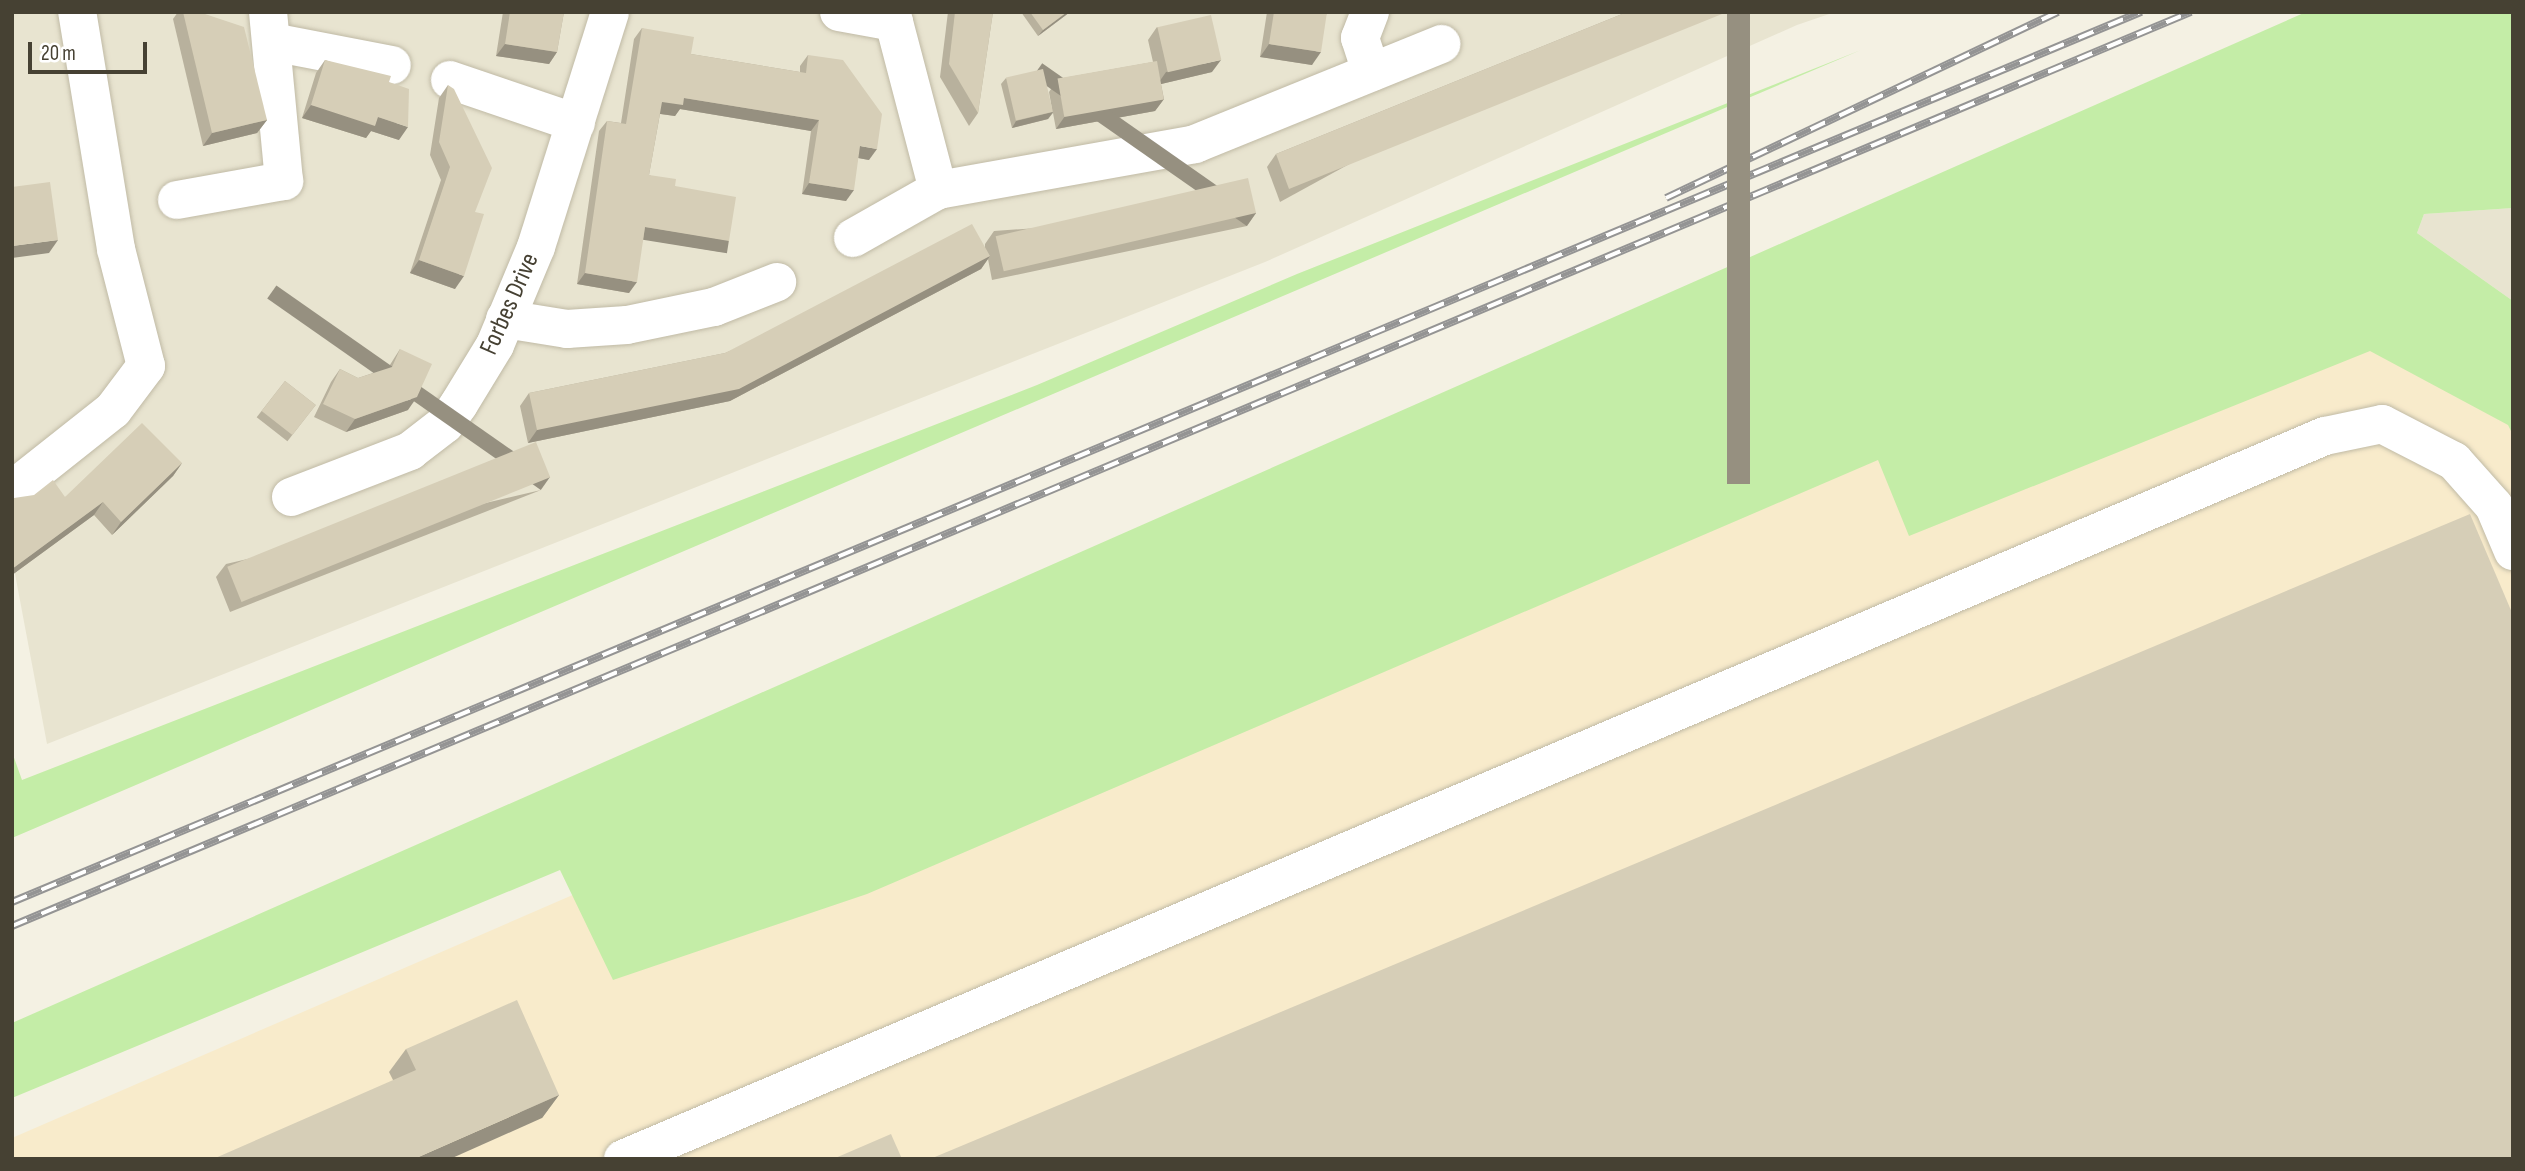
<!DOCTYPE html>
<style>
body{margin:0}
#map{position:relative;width:2525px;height:1171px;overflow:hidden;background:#f4f1e3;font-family:"Sofia Sans Condensed",sans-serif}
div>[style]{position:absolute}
.residential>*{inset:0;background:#e8e4d0}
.commercial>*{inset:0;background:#f8ebcb}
.green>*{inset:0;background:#c4eda7}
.roads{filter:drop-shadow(0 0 2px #c0baa5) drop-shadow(0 0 2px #c0baa5)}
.minor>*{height:38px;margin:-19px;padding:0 19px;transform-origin:19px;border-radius:19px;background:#fff}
.rail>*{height:8px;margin-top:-4px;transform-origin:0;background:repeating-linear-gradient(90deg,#fff 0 16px,#949494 0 32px);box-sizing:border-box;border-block:2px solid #949494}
.wall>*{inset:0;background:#b8b19d;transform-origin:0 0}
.shaded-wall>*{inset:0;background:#969080;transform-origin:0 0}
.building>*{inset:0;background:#d6ceb7;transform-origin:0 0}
span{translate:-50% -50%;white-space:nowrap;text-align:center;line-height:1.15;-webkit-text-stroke:5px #fff;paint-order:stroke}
.street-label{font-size:26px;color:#464133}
.frame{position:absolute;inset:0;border:14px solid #464133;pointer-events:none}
.scale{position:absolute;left:28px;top:42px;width:119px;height:32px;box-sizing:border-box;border:4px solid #464133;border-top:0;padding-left:9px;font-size:21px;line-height:24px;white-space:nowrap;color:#464133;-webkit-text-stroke:5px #fff;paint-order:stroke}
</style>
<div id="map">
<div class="residential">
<i style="clip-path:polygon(12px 12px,1835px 12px,1797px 25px,1265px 262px,47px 744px,12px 558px)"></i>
<i style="clip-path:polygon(2513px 208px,2513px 301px,2417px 233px,2424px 214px)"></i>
</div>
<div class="commercial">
<i style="clip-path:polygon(2513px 340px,2513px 1159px,12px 1159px,12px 1138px,628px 871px,1974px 342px)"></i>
</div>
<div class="green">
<i style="clip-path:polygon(2306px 12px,2513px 12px,2513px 208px,2424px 214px,2417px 233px,2513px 301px,2513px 435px,2508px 425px,2370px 351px,1909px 536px,1878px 460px,867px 894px,613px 980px,560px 870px,12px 1098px,12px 1023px)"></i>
<i style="clip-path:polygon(1861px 50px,421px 663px,12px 838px,12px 752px,22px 780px,1037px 385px,1297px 274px)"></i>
</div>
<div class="roads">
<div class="minor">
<i style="left:839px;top:12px;width:56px;rotate:10.3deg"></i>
<i style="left:1370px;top:12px;width:28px;rotate:111deg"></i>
<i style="left:1360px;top:38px;width:36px;rotate:72deg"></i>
<i style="left:894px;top:22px;width:174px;rotate:75.3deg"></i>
<i style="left:938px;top:190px;width:261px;rotate:-10.1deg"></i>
<i style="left:1195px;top:144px;width:266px;rotate:-22.1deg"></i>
<i style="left:272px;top:42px;width:122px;rotate:10.9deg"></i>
<i style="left:450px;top:80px;width:133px;rotate:18.8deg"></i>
<i style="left:177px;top:200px;width:109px;rotate:-10.1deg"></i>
<i style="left:284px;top:181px;width:170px;rotate:-95.4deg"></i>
<i style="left:853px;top:238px;width:98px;rotate:-29.5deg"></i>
<i style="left:505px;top:319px;width:63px;rotate:9.2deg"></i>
<i style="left:567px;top:329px;width:60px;rotate:-3.8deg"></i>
<i style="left:627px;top:325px;width:89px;rotate:-11.7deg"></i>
<i style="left:714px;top:307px;width:68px;rotate:-21.6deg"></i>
<i style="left:12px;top:490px;width:129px;rotate:-38.4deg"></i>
<i style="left:113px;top:410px;width:55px;rotate:-53.1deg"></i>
<i style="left:146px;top:366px;width:121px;rotate:-104.4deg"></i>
<i style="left:116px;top:249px;width:240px;rotate:-99.3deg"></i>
<i style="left:291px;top:497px;width:128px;rotate:-21.1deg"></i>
<i style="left:410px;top:451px;width:44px;rotate:-37.6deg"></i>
<i style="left:445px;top:424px;width:24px;rotate:-55deg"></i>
<i style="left:459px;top:404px;width:69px;rotate:-58.6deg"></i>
<i style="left:495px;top:345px;width:106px;rotate:-67.3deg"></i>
<i style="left:536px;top:247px;width:246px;rotate:-72.5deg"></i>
<i style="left:623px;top:1159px;width:1849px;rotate:-23.02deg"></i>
<i style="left:2325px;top:436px;width:58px;rotate:-11.9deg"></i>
<i style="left:2382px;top:424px;width:81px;rotate:27.2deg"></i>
<i style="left:2454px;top:461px;width:60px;rotate:48.4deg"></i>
<i style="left:2494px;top:506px;width:49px;rotate:67.1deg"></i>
</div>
</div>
<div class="rail">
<i style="left:1666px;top:198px;width:434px;rotate:-25.4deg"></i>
<i style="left:12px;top:902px;width:2308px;rotate:-22.69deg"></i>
<i style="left:12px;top:926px;width:2363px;rotate:-22.76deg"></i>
</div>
<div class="wall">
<i style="clip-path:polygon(178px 12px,183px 12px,267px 120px,257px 133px,203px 146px,173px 19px)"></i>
<i style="clip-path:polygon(503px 12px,564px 12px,557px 52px,549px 64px,496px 56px)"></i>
<i style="clip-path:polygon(948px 12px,993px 12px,978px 113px,969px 126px,940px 77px)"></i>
<i style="clip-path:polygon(1021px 12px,1070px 12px,1038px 36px)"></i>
<i style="clip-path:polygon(1267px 12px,1327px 12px,1312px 65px,1260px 57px)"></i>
<i style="clip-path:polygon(1627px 12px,1280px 202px,1267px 167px,1276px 154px)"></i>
<i style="clip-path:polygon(1157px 27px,1212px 72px,1161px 84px,1164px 99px,1155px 111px,1056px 129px,1053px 113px,1048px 119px,1012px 128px,1001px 84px,1006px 78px,1052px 109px,1049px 92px,1058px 79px,1153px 62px,1148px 40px)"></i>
<i style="clip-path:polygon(642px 28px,691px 54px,800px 72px,800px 66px,808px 55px,869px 160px,858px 158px,846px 201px,802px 194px,811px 131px,680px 109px,675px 116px,660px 114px,649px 175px,675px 186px,721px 252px,643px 239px,629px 293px,577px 284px,599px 131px,607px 121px,621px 123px,634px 39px)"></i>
<i style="clip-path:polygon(325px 60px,389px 82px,399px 140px,371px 131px,366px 138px,302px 118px,316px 73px)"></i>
<i style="clip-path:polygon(448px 85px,475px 212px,455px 289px,410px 273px,441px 180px,430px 155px,439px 98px)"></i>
<i style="clip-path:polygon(1256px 213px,1247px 226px,992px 280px,988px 259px,981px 269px,730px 401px,528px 443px,520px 406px,529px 393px,725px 353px,985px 248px,985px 244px,994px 231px)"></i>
<i style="clip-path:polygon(400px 349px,408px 410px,346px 432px,314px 417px,331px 382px,340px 369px,358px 378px,388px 368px)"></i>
<i style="left:285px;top:381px;width:39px;height:46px;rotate:38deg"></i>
<i style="clip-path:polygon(182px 463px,173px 476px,112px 535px,94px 515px,12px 575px,12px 499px,65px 497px)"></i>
<i style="clip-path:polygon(541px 490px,230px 612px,216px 577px,226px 564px)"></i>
<i style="clip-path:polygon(406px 1049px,559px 1095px,542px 1118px,393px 1080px,389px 1072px)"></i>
</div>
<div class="shaded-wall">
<i style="clip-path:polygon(365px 12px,363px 14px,310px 13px,310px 12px)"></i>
<i style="clip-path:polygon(1067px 12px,1070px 12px,1038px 36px,1043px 30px)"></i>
<i style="left:1727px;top:12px;width:23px;height:472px"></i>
<i style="clip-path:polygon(505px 44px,557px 52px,549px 64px,496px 56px)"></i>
<i style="clip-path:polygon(1269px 44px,1321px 52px,1312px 65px,1260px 57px)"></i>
<i style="clip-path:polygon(1221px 60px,1212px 72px,1157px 85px,1166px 72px)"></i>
<i style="clip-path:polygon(684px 98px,819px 120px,811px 131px,680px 109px,675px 116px,654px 113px,662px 102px)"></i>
<i style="clip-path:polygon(1164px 99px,1155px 111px,1056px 129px,1065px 116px)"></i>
<i style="clip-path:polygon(311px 105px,378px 117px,408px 127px,399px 140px,371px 131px,366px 138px,302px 118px)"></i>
<i style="clip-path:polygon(1053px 112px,1048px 119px,1012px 128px,1016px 121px)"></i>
<i style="clip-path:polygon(267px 120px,257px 133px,203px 146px,212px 133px)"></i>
<i style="clip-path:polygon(860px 146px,877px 149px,869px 160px,853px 157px)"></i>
<i style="clip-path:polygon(809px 183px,854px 190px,846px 201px,802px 194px)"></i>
<i style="left:1256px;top:213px;width:16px;height:261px;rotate:125deg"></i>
<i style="left:645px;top:227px;width:85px;height:13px;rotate:9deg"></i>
<i style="clip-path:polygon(58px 240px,49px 253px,12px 258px,12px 246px)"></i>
<i style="clip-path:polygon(990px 256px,981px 269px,730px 401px,528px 443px,537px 430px)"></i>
<i style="clip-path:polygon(419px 260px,464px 276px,455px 289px,410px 273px)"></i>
<i style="clip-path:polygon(585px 273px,637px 282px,629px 293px,577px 284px)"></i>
<i style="clip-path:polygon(417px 397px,408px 410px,346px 432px,355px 419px)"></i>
<i style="clip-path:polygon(182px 463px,173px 476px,112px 535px,121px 522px)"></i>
<i style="left:550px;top:477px;width:16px;height:334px;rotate:125deg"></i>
<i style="clip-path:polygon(103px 502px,94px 515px,12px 575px,12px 569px)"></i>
<i style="clip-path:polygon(559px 1095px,542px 1118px,450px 1159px,414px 1159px)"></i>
</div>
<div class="building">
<i style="clip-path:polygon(183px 12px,199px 12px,244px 27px,267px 120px,212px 133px)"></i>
<i style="clip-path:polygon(510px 12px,564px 12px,557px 52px,505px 44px)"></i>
<i style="clip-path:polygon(955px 12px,993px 12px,978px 113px,949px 64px)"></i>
<i style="clip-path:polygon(1030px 12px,1067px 12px,1043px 30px)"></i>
<i style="clip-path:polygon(1274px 12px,1327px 12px,1321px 52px,1269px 44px)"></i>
<i style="clip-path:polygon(1627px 12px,1727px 12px,1289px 189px,1276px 154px)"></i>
<i style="left:1211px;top:15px;width:46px;height:55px;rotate:77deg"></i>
<i style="clip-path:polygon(642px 28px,694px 37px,691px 54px,806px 73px,808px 55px,843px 60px,882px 114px,877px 149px,860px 146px,854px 190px,809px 183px,819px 120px,684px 98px,683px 105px,662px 102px,649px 175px,676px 179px,675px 186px,736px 197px,729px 241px,645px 227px,637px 282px,585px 273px,607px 121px,626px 124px)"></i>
<i style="clip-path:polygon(325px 60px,391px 76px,389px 82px,409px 89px,408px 127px,378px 117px,375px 126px,311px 105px)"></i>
<i style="left:1157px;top:61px;width:39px;height:101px;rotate:80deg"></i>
<i style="left:1043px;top:69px;width:44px;height:38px;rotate:77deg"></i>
<i style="clip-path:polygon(448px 85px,454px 89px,492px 168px,475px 212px,484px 214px,464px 276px,419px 260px,450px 167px,439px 142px)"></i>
<i style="left:1248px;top:178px;width:36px;height:259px;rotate:77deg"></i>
<i style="clip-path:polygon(50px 182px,58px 240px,12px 246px,12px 187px)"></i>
<i style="clip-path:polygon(972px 224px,990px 256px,739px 389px,537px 430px,529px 393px,725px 353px)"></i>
<i style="clip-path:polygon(400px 349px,432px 364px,417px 397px,355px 419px,323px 404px,340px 369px,358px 378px,392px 367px)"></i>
<i style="left:285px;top:381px;width:39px;height:38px;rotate:38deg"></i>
<i style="clip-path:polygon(142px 423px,182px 463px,121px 522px,103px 502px,12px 569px,12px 499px,14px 498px,34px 495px,53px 480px,65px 497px)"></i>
<i style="left:536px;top:442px;width:38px;height:333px;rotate:68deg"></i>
<i style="clip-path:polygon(2470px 514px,2513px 615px,2513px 1159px,930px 1159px)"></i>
<i style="clip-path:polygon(517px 1000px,559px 1095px,414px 1159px,213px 1159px,416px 1070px,406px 1049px)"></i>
<i style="clip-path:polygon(891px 1134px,902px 1159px,833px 1159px)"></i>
</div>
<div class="street-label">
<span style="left:510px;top:304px;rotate:-66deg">Forbes Drive</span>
</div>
<div class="frame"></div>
<div class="scale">20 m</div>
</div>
